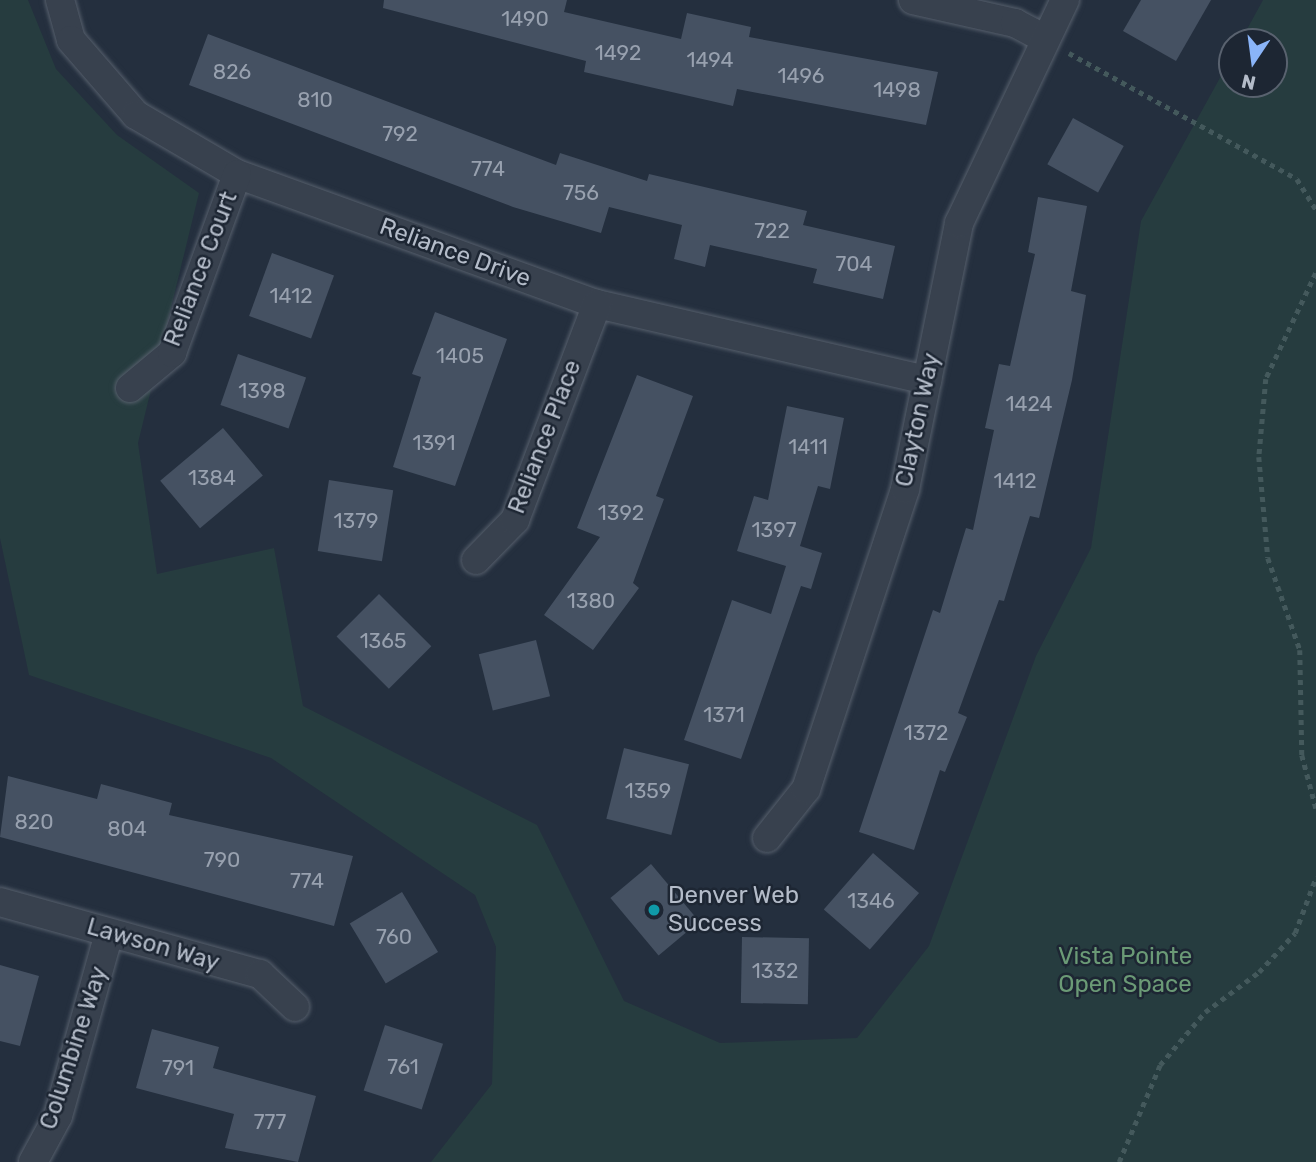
<!DOCTYPE html>
<style>
body{margin:0}
#map{position:relative;width:1316px;height:1162px;overflow:hidden;background:#242f3e;font-family:Rubik,sans-serif}
div>[style]{position:absolute}
.green>*{inset:0;background:#263c3f}
.building>*{inset:0;background:#455162;transform-origin:0 0}
.path>*{height:4.5px;margin-top:-2.25px;transform-origin:0;background:repeating-linear-gradient(90deg,#44595c 0 5px,transparent 0 10px)}
.roads{filter:drop-shadow(0 0 2px #565f6c) drop-shadow(0 0 2px #565f6c)}
.minor>*{height:28px;margin:-14px;padding:0 14px;transform-origin:14px;border-radius:14px;background:#38414e}
.dots>*{width:19px;height:19px;translate:-50% -50%;box-sizing:border-box;border:4px solid #1d2633;border-radius:50%}
span{translate:-50% -50%;white-space:nowrap;text-align:center;line-height:1.15;-webkit-text-stroke:5px #1d2633;paint-order:stroke}
.number-label{font-size:21px;color:#98a1af}
.number-label span{-webkit-text-stroke-width:0}
.street-label{font-size:24px;color:#b4bcc9}
.poi-label{font-size:24px;color:#b4bcc9}
.left{translate:0 -50%;text-align:left}
.park-label{font-size:24px;color:#6b9a76}
.north{position:absolute;left:1218px;top:28px;width:70px;height:70px;box-sizing:border-box;background:#1d2633;border:2px solid #59626f;border-radius:50%;rotate:193deg;font-size:19px;font-weight:700;line-height:28px;text-align:center;color:#b4bcc9}
.north::after{content:'';display:block;margin:auto;width:24px;height:32px;background:#8ab4f8;clip-path:polygon(50% 0,100% 100%,50% 72%,0 100%)}
</style>
<div id="map">
<div class="green">
<i style="clip-path:polygon(0 0,28px 0,56px 69px,117px 135px,199px 193px,138px 443px,157px 574px,274px 548px,303px 706px,537px 825px,624px 1001px,720px 1043px,857px 1038px,929px 946px,1036px 656px,1091px 548px,1141px 221px,1232px 56px,1232px 84px,1274px 84px,1274px 42px,1240px 42px,1263px 0,1316px 0,1316px 1162px,431px 1162px,492px 1084px,496px 947px,475px 895px,271px 758px,29px 675px,0 538px)"></i>
</div>
<div class="building">
<i style="clip-path:polygon(384px 0,567px 0,564px 12px,681px 39px,687px 13px,751px 27px,749px 37px,938px 72px,926px 125px,737px 89px,733px 106px,584px 72px,586px 61px,383px 8px)"></i>
<i style="clip-path:polygon(1141px 0,1211px 0,1176px 61px,1123px 31px)"></i>
<i style="clip-path:polygon(208px 34px,556px 165px,560px 153px,647px 181px,649px 174px,807px 211px,803px 225px,895px 246px,883px 299px,813px 283px,817px 269px,710px 245px,705px 267px,674px 259px,682px 225px,609px 207px,601px 233px,513px 207px,189px 85px)"></i>
<i style="left:1073px;top:118px;width:58px;height:53px;rotate:29deg"></i>
<i style="clip-path:polygon(1038px 197px,1087px 206px,1071px 291px,1086px 295px,1072px 380px,1039px 518px,1030px 516px,1004px 601px,999px 600px,958px 713px,967px 717px,945px 772px,940px 770px,914px 850px,859px 832px,933px 610px,940px 613px,966px 528px,973px 530px,994px 430px,985px 428px,999px 364px,1010px 366px,1035px 254px,1028px 252px)"></i>
<i style="left:272px;top:253px;width:66px;height:67px;rotate:20deg"></i>
<i style="clip-path:polygon(435px 312px,507px 339px,455px 486px,393px 467px,421px 377px,412px 374px)"></i>
<i style="left:238px;top:354px;width:72px;height:54px;rotate:19deg"></i>
<i style="clip-path:polygon(637px 375px,693px 396px,656px 496px,664px 499px,633px 583px,639px 588px,593px 650px,544px 615px,600px 537px,577px 528px)"></i>
<i style="clip-path:polygon(787px 406px,844px 418px,830px 489px,818px 486px,800px 546px,822px 553px,811px 589px,801px 586px,741px 759px,684px 740px,732px 600px,771px 614px,786px 566px,737px 551px,754px 496px,768px 500px)"></i>
<i style="left:223px;top:428px;width:62px;height:82px;rotate:50deg"></i>
<i style="left:329px;top:480px;width:65px;height:72px;rotate:9deg"></i>
<i style="left:379px;top:594px;width:74px;height:60px;rotate:45deg"></i>
<i style="left:536px;top:640px;width:58px;height:59px;rotate:76deg"></i>
<i style="left:624px;top:748px;width:67px;height:73px;rotate:14deg"></i>
<i style="clip-path:polygon(8px 776px,97px 799px,101px 784px,172px 803px,169px 815px,353px 856px,334px 926px,0 837px)"></i>
<i style="left:873px;top:853px;width:61px;height:75px;rotate:41deg"></i>
<i style="left:651px;top:864px;width:75px;height:53px;rotate:50deg"></i>
<i style="left:402px;top:892px;width:70px;height:61px;rotate:59deg"></i>
<i style="left:742px;top:937px;width:67px;height:66px;rotate:1deg"></i>
<i style="clip-path:polygon(0 965px,39px 976px,20px 1046px,0 1041px)"></i>
<i style="left:385px;top:1025px;width:61px;height:69px;rotate:18deg"></i>
<i style="clip-path:polygon(152px 1029px,219px 1047px,213px 1068px,316px 1096px,298px 1162px,225px 1148px,234px 1114px,136px 1088px)"></i>
</div>
<div class="path">
<i style="left:1069px;top:53px;width:260px;rotate:28.9deg"></i>
<i style="left:1297px;top:179px;width:36px;rotate:58deg"></i>
<i style="left:1316px;top:273px;width:117px;rotate:115.3deg"></i>
<i style="left:1266px;top:379px;width:78px;rotate:95.1deg"></i>
<i style="left:1259px;top:457px;width:101px;rotate:84.9deg"></i>
<i style="left:1268px;top:558px;width:97px;rotate:70.8deg"></i>
<i style="left:1300px;top:650px;width:105px;rotate:88.9deg"></i>
<i style="left:1302px;top:755px;width:55px;rotate:75.2deg"></i>
<i style="left:1119px;top:1162px;width:105px;rotate:-67.1deg"></i>
<i style="left:1160px;top:1065px;width:70px;rotate:-49.7deg"></i>
<i style="left:1205px;top:1012px;width:67px;rotate:-36.5deg"></i>
<i style="left:1259px;top:972px;width:53px;rotate:-47.3deg"></i>
<i style="left:1295px;top:933px;width:60px;rotate:-69.4deg"></i>
</div>
<div class="roads">
<div class="minor">
<i style="left:60px;top:0;width:41px;rotate:74.6deg"></i>
<i style="left:71px;top:40px;width:99px;rotate:49.1deg"></i>
<i style="left:136px;top:115px;width:117px;rotate:30.3deg"></i>
<i style="left:237px;top:174px;width:383px;rotate:19.9deg"></i>
<i style="left:597px;top:304px;width:339px;rotate:13deg"></i>
<i style="left:913px;top:0;width:105px;rotate:12.7deg"></i>
<i style="left:1015px;top:23px;width:34px;rotate:28deg"></i>
<i style="left:130px;top:388px;width:55px;rotate:-39.8deg"></i>
<i style="left:172px;top:353px;width:190px;rotate:-70deg"></i>
<i style="left:476px;top:560px;width:56px;rotate:-45.7deg"></i>
<i style="left:515px;top:520px;width:231px;rotate:-69.2deg"></i>
<i style="left:767px;top:838px;width:63px;rotate:-51.5deg"></i>
<i style="left:806px;top:789px;width:316px;rotate:-71.7deg"></i>
<i style="left:905px;top:489px;width:271px;rotate:-78.5deg"></i>
<i style="left:959px;top:223px;width:247px;rotate:-64.6deg"></i>
<i style="left:0;top:902px;width:270px;rotate:15.5deg"></i>
<i style="left:260px;top:974px;width:48px;rotate:43.3deg"></i>
<i style="left:33px;top:1162px;width:52px;rotate:-61.5deg"></i>
<i style="left:58px;top:1116px;width:190px;rotate:-74.4deg"></i>
</div>
</div>
<div class="dots">
<i style="left:654px;top:910px;background:#0f9aa8"></i>
</div>
<div class="number-label">
<span style="left:525px;top:19px">1490</span>
<span style="left:618px;top:53px">1492</span>
<span style="left:710px;top:60px">1494</span>
<span style="left:232px;top:72px">826</span>
<span style="left:801px;top:76px">1496</span>
<span style="left:897px;top:90px">1498</span>
<span style="left:315px;top:100px">810</span>
<span style="left:400px;top:134px">792</span>
<span style="left:488px;top:169px">774</span>
<span style="left:581px;top:193px">756</span>
<span style="left:772px;top:231px">722</span>
<span style="left:854px;top:264px">704</span>
<span style="left:291px;top:296px">1412</span>
<span style="left:460px;top:356px">1405</span>
<span style="left:262px;top:391px">1398</span>
<span style="left:1029px;top:404px">1424</span>
<span style="left:434px;top:443px">1391</span>
<span style="left:808px;top:447px">1411</span>
<span style="left:212px;top:478px">1384</span>
<span style="left:1015px;top:481px">1412</span>
<span style="left:621px;top:513px">1392</span>
<span style="left:356px;top:521px">1379</span>
<span style="left:774px;top:530px">1397</span>
<span style="left:591px;top:601px">1380</span>
<span style="left:383px;top:641px">1365</span>
<span style="left:724px;top:715px">1371</span>
<span style="left:926px;top:733px">1372</span>
<span style="left:648px;top:791px">1359</span>
<span style="left:34px;top:822px">820</span>
<span style="left:127px;top:829px">804</span>
<span style="left:222px;top:860px">790</span>
<span style="left:307px;top:881px">774</span>
<span style="left:871px;top:901px">1346</span>
<span style="left:394px;top:937px">760</span>
<span style="left:775px;top:971px">1332</span>
<span style="left:403px;top:1067px">761</span>
<span style="left:178px;top:1068px">791</span>
<span style="left:270px;top:1122px">777</span>
</div>
<div class="street-label">
<span style="left:455px;top:253px;rotate:20deg">Reliance Drive</span>
<span style="left:201px;top:269px;rotate:-69deg">Reliance Court</span>
<span style="left:918px;top:420px;rotate:-78deg">Clayton Way</span>
<span style="left:545px;top:437px;rotate:-69deg">Reliance Place</span>
<span style="left:153px;top:945px;rotate:16deg">Lawson Way</span>
<span style="left:74px;top:1048px;rotate:-72deg">Columbine Way</span>
</div>
<div class="poi-label">
<span class="left" style="left:668px;top:910px">Denver Web<br>Success</span>
</div>
<div class="park-label">
<span style="left:1125px;top:971px">Vista Pointe<br>Open Space</span>
</div>
<div class="north">N</div>
</div>
